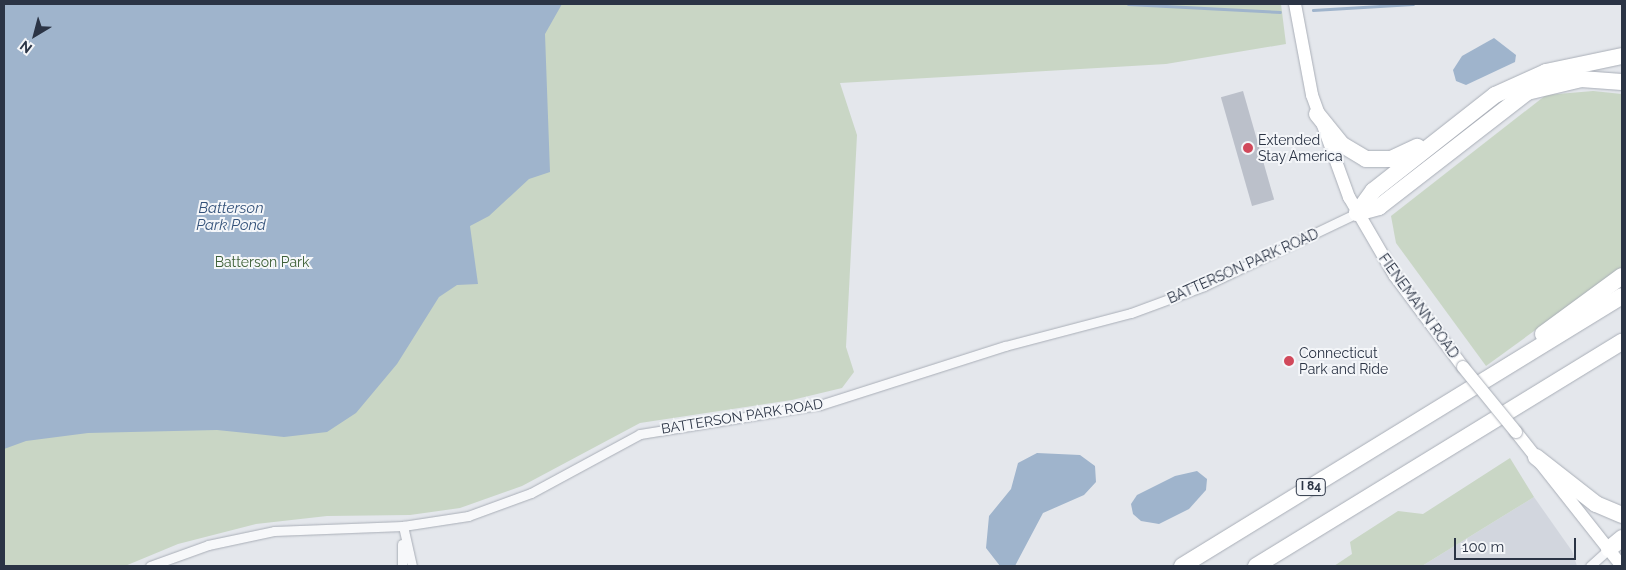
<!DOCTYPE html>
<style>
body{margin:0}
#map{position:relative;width:1626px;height:570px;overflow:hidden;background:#e4e7ec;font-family:Raleway,sans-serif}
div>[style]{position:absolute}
.built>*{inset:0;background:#d2d6de}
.green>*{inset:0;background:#c9d6c5}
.water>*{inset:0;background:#9fb4cc}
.stream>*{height:2.5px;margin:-1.25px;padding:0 1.25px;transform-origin:1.25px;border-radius:1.25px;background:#9fb4cc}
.building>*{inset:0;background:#bbc0ca;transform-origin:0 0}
.roads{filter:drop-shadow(0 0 1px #a9aeb7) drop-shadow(0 0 1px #a9aeb7)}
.street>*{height:9px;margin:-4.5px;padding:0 4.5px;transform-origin:4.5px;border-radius:4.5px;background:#f7f8fa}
.secondary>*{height:12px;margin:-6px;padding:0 6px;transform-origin:6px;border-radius:6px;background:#fff}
.highway>*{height:16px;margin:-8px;padding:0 8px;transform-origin:8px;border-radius:8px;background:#fff}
.bridges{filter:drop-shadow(0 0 1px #a9aeb7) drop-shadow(0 0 1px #a9aeb7)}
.secondary-bridge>*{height:12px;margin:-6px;padding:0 6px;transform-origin:6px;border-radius:6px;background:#fff}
.dots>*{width:14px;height:14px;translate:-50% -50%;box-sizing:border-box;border:2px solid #f4f6f9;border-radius:50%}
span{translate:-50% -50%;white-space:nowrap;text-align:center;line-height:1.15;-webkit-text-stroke:4px #f4f6f9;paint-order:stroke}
.shield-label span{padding:1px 4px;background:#f4f6f9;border:1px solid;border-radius:4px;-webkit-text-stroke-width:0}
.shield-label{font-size:12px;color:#2b3445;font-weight:700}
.poi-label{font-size:14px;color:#2b3445}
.left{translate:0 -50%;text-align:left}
.park-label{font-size:14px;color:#3f6138}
.street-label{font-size:14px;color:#2b3445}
.water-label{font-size:15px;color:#34527a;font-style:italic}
.frame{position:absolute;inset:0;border:5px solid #2b3445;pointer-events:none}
.north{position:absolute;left:10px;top:10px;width:50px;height:50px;-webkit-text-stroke:4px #f4f6f9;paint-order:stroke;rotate:217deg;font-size:14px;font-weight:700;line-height:20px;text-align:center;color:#2b3445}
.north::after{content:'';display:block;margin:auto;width:18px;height:22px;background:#2b3445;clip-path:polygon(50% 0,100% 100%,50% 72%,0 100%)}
.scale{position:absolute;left:1454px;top:538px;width:122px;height:22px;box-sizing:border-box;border:2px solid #2b3445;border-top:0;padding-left:6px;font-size:15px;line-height:18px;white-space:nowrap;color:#2b3445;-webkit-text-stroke:4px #f4f6f9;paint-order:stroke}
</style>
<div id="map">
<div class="built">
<i style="clip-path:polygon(1534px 497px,1572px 551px,1577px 566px,1422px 566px)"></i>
</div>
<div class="green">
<i style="clip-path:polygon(4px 4px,1281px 4px,1286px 44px,1166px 64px,840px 83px,857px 135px,846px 347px,854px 372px,842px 388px,792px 400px,640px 423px,522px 486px,460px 508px,410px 515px,327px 516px,256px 524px,178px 544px,125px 566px,4px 566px)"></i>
<i style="clip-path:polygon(1593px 91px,1622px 94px,1622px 267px,1486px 366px,1396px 243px,1391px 216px,1546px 95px)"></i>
<i style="clip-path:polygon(1510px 458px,1534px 497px,1422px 566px,1334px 566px,1352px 554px,1350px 542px,1398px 511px,1423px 514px)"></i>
</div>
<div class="water">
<i style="clip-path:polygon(4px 4px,562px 4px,545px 34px,550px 172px,529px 179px,489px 216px,470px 226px,478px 284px,457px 285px,439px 297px,397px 364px,356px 413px,327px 432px,284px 437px,217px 430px,88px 433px,26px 441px,4px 449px)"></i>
<i style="clip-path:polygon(1494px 38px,1516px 55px,1515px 62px,1466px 85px,1456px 81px,1453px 70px,1462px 56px)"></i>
<i style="clip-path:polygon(1037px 453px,1080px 455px,1095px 466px,1096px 482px,1084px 495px,1043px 513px,1015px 566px,1000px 566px,986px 548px,989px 516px,1011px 489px,1018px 463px)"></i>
<i style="clip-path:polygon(1197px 471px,1207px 479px,1206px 490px,1189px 509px,1159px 524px,1141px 521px,1133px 514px,1131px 504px,1137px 495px,1175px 476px)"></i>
</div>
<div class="stream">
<i style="left:1128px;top:4px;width:152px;rotate:3deg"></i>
<i style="left:1313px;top:10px;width:100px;rotate:-3.4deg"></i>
</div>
<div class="building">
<i style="left:1243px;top:91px;width:113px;height:23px;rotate:74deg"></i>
</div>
<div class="roads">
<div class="street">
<i style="left:403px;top:526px;width:41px;rotate:77.3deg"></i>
<i style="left:150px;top:566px;width:62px;rotate:-19.9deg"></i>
<i style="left:208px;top:545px;width:67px;rotate:-12deg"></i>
<i style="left:274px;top:531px;width:129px;rotate:-2.2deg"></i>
<i style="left:403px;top:526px;width:66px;rotate:-8.7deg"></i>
<i style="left:468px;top:516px;width:67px;rotate:-20.1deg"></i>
<i style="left:531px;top:493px;width:124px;rotate:-28.4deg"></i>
<i style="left:640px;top:434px;width:182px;rotate:-9.2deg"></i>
<i style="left:820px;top:405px;width:194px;rotate:-17.7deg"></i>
<i style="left:1005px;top:346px;width:130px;rotate:-14.7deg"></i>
<i style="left:1131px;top:313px;width:78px;rotate:-20.3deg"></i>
<i style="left:1204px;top:286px;width:170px;rotate:-25.5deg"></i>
<i style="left:402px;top:566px;width:22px;rotate:-90deg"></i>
<i style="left:1590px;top:566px;width:25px;rotate:-42deg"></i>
</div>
<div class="secondary">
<i style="left:1295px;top:4px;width:93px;rotate:79.4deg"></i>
<i style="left:1312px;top:95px;width:109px;rotate:70.1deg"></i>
<i style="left:1349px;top:197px;width:91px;rotate:59.8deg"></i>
<i style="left:1395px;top:276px;width:114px;rotate:53.2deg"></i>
<i style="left:1516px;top:432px;width:171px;rotate:51.7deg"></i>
</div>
<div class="highway">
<i style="left:1622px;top:56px;width:78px;rotate:168.1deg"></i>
<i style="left:1546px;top:72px;width:56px;rotate:155.7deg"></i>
<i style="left:1495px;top:95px;width:155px;rotate:141.8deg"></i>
<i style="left:1373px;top:191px;width:27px;rotate:126deg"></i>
<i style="left:1357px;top:213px;width:23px;rotate:-15deg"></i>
<i style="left:1379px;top:207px;width:187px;rotate:-37.8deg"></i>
<i style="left:1527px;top:92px;width:56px;rotate:-13.5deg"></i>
<i style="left:1581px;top:79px;width:41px;rotate:4.2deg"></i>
<i style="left:1317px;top:114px;width:38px;rotate:51deg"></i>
<i style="left:1341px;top:144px;width:29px;rotate:31deg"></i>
<i style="left:1366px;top:159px;width:25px"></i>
<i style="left:1391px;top:159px;width:29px;rotate:-25deg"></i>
<i style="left:1543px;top:334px;width:98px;rotate:-36.3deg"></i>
<i style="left:1536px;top:457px;width:76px;rotate:38.1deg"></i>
<i style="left:1596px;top:504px;width:28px;rotate:23deg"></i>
<i style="left:1609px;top:549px;width:17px;rotate:-40deg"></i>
<i style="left:1182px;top:566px;width:516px;rotate:-31.53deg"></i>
<i style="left:1256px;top:566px;width:429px;rotate:-31.5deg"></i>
</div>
</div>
<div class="bridges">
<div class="secondary-bridge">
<i style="left:1463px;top:367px;width:84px;rotate:50.8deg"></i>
</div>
</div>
<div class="dots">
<i style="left:1248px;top:148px;background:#d1495b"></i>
<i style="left:1289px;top:361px;background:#d1495b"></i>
</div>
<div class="shield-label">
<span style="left:1311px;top:487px">I 84</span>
</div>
<div class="poi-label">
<span class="left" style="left:1258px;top:148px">Extended<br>Stay America</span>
<span class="left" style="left:1299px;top:361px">Connecticut<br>Park and Ride</span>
</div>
<div class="park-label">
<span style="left:262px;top:262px">Batterson Park</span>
</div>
<div class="street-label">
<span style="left:1243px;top:266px;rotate:-24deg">BATTERSON PARK ROAD</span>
<span style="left:1419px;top:306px;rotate:54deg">FIENEMANN ROAD</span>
<span style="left:742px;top:416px;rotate:-9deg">BATTERSON PARK ROAD</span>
</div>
<div class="water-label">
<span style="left:231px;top:217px">Batterson<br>Park Pond</span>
</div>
<div class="frame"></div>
<div class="north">N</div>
<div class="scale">100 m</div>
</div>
